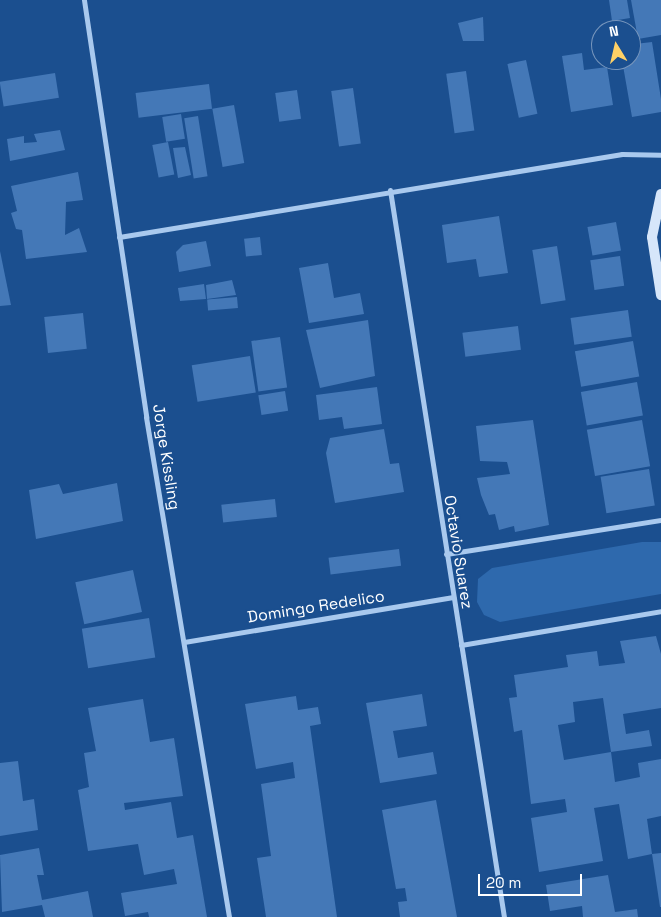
<!DOCTYPE html>
<style>
body{margin:0}
#map{position:relative;width:661px;height:917px;overflow:hidden;background:#1b4f8f;font-family:"Space Grotesk",sans-serif}
div>[style]{position:absolute}
.green>*{inset:0;background:#2e69ad}
.building>*{inset:0;background:#4478b7;transform-origin:0 0}
.minor>*{height:5px;margin:-2.5px;padding:0 2.5px;transform-origin:2.5px;border-radius:2.5px;background:#a9c9ee}
.secondary>*{height:10px;margin:-5px;padding:0 5px;transform-origin:5px;border-radius:5px;background:#d6e6fa}
span{translate:-50% -50%;white-space:nowrap;text-align:center;line-height:1.15;-webkit-text-stroke:4px #1b4f8f;paint-order:stroke}
.street-label{font-size:16px;color:#fff}
.north{position:absolute;left:591px;top:20px;width:50px;height:50px;box-sizing:border-box;background:#1b4f8f;border:1px solid #7695bc;border-radius:50%;rotate:351deg;font-size:14px;font-weight:700;line-height:20px;text-align:center;color:#fff}
.north::after{content:'';display:block;margin:auto;width:18px;height:22px;background:#ffd166;clip-path:polygon(50% 0,100% 100%,50% 72%,0 100%)}
.scale{position:absolute;left:478px;top:874px;width:104px;height:22px;box-sizing:border-box;border:2px solid #fff;border-top:0;padding-left:6px;font-size:15px;line-height:18px;white-space:nowrap;color:#fff;-webkit-text-stroke:4px #1b4f8f;paint-order:stroke}
</style>
<div id="map">
<div class="green">
<i style="clip-path:polygon(642px 542px,661px 542px,661px 594px,500px 622px,484px 615px,477px 602px,478px 579px,492px 568px)"></i>
</div>
<div class="building">
<i style="clip-path:polygon(609px 0,627px 0,630px 18px,612px 21px)"></i>
<i style="clip-path:polygon(631px 0,661px 0,661px 35px,638px 39px)"></i>
<i style="clip-path:polygon(483px 17px,484px 41px,463px 41px,458px 23px)"></i>
<i style="clip-path:polygon(631px 25px,635px 44px,652px 42px,661px 99px,661px 112px,632px 117px,622px 60px,631px 60px,631px 30px,617px 30px,617px 27px)"></i>
<i style="clip-path:polygon(582px 53px,584px 70px,607px 67px,613px 105px,571px 112px,562px 56px)"></i>
<i style="left:526px;top:60px;width:55px;height:19px;rotate:78deg"></i>
<i style="left:466px;top:71px;width:60px;height:20px;rotate:82deg"></i>
<i style="left:55px;top:73px;width:25px;height:56px;rotate:81deg"></i>
<i style="left:209px;top:84px;width:25px;height:74px;rotate:83deg"></i>
<i style="left:353px;top:88px;width:56px;height:22px;rotate:82deg"></i>
<i style="left:297px;top:90px;width:29px;height:22px;rotate:82deg"></i>
<i style="left:234px;top:105px;width:59px;height:22px;rotate:80deg"></i>
<i style="left:181px;top:114px;width:25px;height:19px;rotate:81deg"></i>
<i style="left:198px;top:116px;width:61px;height:14px;rotate:81deg"></i>
<i style="clip-path:polygon(60px 130px,65px 150px,10px 161px,7px 139px,24px 136px,24px 143px,37px 142px,34px 134px)"></i>
<i style="left:168px;top:142px;width:33px;height:16px;rotate:79deg"></i>
<i style="clip-path:polygon(185px 147px,191px 175px,178px 178px,173px 148px)"></i>
<i style="clip-path:polygon(78px 172px,83px 200px,66px 202px,65px 235px,79px 228px,87px 252px,26px 259px,22px 230px,16px 229px,11px 213px,17px 211px,11px 186px)"></i>
<i style="clip-path:polygon(499px 216px,508px 273px,479px 277px,476px 259px,447px 263px,442px 225px)"></i>
<i style="left:616px;top:222px;width:29px;height:29px;rotate:80deg"></i>
<i style="left:260px;top:237px;width:18px;height:16px;rotate:84deg"></i>
<i style="clip-path:polygon(206px 241px,211px 266px,179px 272px,176px 252px,183px 245px)"></i>
<i style="left:557px;top:246px;width:55px;height:25px;rotate:81deg"></i>
<i style="clip-path:polygon(0 251px,11px 305px,0 306px)"></i>
<i style="left:620px;top:256px;width:30px;height:30px;rotate:82deg"></i>
<i style="clip-path:polygon(328px 263px,334px 298px,360px 293px,364px 314px,309px 323px,299px 268px)"></i>
<i style="clip-path:polygon(232px 280px,236px 295px,207px 299px,206px 285px)"></i>
<i style="clip-path:polygon(204px 284px,206px 299px,180px 301px,178px 288px)"></i>
<i style="left:237px;top:297px;width:11px;height:30px;rotate:85deg"></i>
<i style="left:628px;top:310px;width:27px;height:58px;rotate:82deg"></i>
<i style="left:83px;top:313px;width:36px;height:39px;rotate:84deg"></i>
<i style="clip-path:polygon(368px 320px,375px 376px,320px 388px,306px 330px)"></i>
<i style="left:518px;top:326px;width:24px;height:56px;rotate:83deg"></i>
<i style="left:280px;top:337px;width:51px;height:29px;rotate:82deg"></i>
<i style="left:633px;top:341px;width:36px;height:59px;rotate:80deg"></i>
<i style="left:250px;top:356px;width:37px;height:59px;rotate:81deg"></i>
<i style="left:637px;top:382px;width:34px;height:57px;rotate:80deg"></i>
<i style="clip-path:polygon(377px 387px,382px 424px,344px 429px,342px 417px,319px 420px,316px 395px)"></i>
<i style="left:285px;top:391px;width:20px;height:27px;rotate:81deg"></i>
<i style="clip-path:polygon(533px 420px,549px 525px,515px 532px,514px 526px,499px 530px,495px 514px,489px 515px,481px 495px,477px 478px,510px 474px,507px 462px,480px 461px,476px 426px)"></i>
<i style="left:642px;top:420px;width:47px;height:56px;rotate:80deg"></i>
<i style="clip-path:polygon(384px 429px,390px 464px,399px 463px,404px 492px,335px 503px,326px 453px,330px 438px)"></i>
<i style="left:649px;top:469px;width:37px;height:49px;rotate:81deg"></i>
<i style="clip-path:polygon(117px 483px,123px 521px,36px 539px,29px 490px,59px 484px,63px 494px)"></i>
<i style="left:275px;top:499px;width:18px;height:54px;rotate:84deg"></i>
<i style="left:399px;top:549px;width:17px;height:71px;rotate:83deg"></i>
<i style="left:133px;top:570px;width:43px;height:59px;rotate:78deg"></i>
<i style="left:149px;top:618px;width:40px;height:68px;rotate:81deg"></i>
<i style="clip-path:polygon(656px 636px,661px 654px,661px 708px,623px 714px,626px 734px,649px 730px,652px 746px,611px 752px,603px 698px,573px 702px,575px 722px,558px 725px,564px 760px,611px 752px,615px 782px,640px 777px,638px 763px,661px 759px,661px 816px,647px 819px,652px 854px,628px 859px,619px 804px,594px 808px,603px 861px,539px 872px,531px 818px,567px 812px,565px 799px,531px 804px,522px 730px,514px 732px,509px 698px,517px 697px,514px 675px,568px 667px,566px 655px,597px 651px,599px 666px,625px 663px,620px 641px)"></i>
<i style="clip-path:polygon(422px 694px,427px 726px,393px 731px,398px 758px,433px 752px,437px 774px,380px 783px,366px 703px)"></i>
<i style="clip-path:polygon(296px 696px,298px 710px,318px 707px,321px 724px,310px 726px,337px 917px,266px 917px,257px 858px,271px 856px,261px 784px,295px 778px,293px 762px,256px 769px,245px 704px)"></i>
<i style="clip-path:polygon(143px 699px,150px 742px,174px 738px,183px 796px,124px 803px,125px 810px,171px 802px,177px 838px,193px 835px,207px 917px,149px 917px,148px 912px,125px 916px,121px 893px,177px 884px,174px 869px,144px 875px,138px 844px,88px 851px,78px 790px,89px 787px,84px 753px,96px 751px,88px 708px)"></i>
<i style="clip-path:polygon(18px 761px,23px 801px,34px 799px,38px 830px,0 836px,0 763px)"></i>
<i style="clip-path:polygon(436px 800px,457px 917px,400px 917px,398px 902px,407px 901px,405px 888px,396px 889px,382px 810px)"></i>
<i style="clip-path:polygon(39px 848px,44px 875px,37px 875px,42px 900px,88px 891px,93px 917px,45px 917px,42px 905px,2px 912px,0 855px)"></i>
<i style="clip-path:polygon(661px 853px,661px 907px,660px 907px,652px 854px)"></i>
<i style="clip-path:polygon(608px 875px,615px 912px,637px 909px,638px 917px,583px 917px,582px 906px,550px 911px,546px 885px)"></i>
</div>
<div class="minor">
<i style="left:84px;top:0;width:422px;rotate:81.5deg"></i>
<i style="left:146px;top:417px;width:507px;rotate:80.57deg"></i>
<i style="left:390px;top:190px;width:736px;rotate:81.09deg"></i>
<i style="left:119px;top:237px;width:510px;rotate:-9.37deg"></i>
<i style="left:622px;top:154px;width:39px;rotate:1deg"></i>
<i style="left:446px;top:554px;width:218px;rotate:-9deg"></i>
<i style="left:184px;top:642px;width:273px;rotate:-9.5deg"></i>
<i style="left:461px;top:645px;width:203px;rotate:-9.6deg"></i>
</div>
<div class="secondary">
<i style="left:661px;top:194px;width:44px;rotate:101.8deg"></i>
<i style="left:652px;top:237px;width:59px;rotate:81.2deg"></i>
</div>
<div class="street-label">
<span style="left:166px;top:457px;rotate:81deg">Jorge Kissling</span>
<span style="left:458px;top:552px;rotate:81deg">Octavio Suarez</span>
<span style="left:316px;top:607px;rotate:-9deg">Domingo Redelico</span>
</div>
<div class="north">N</div>
<div class="scale">20 m</div>
</div>
